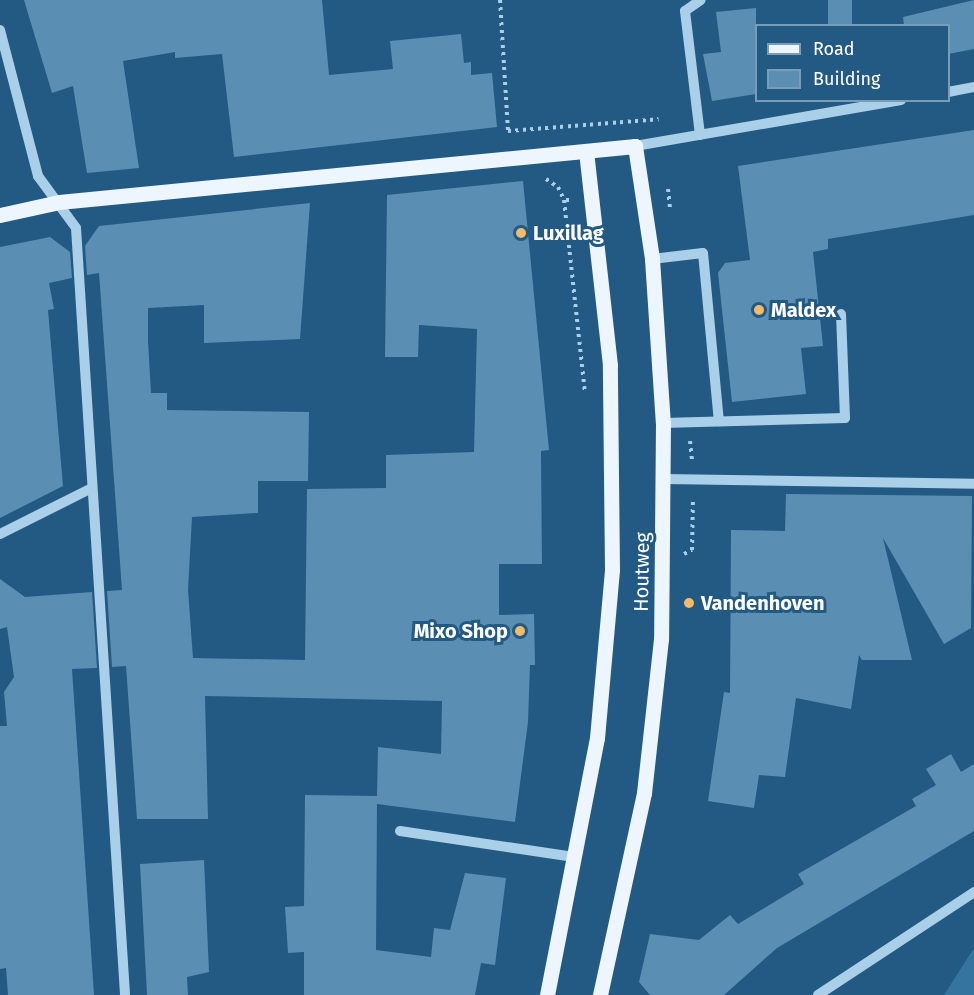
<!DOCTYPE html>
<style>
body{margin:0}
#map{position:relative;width:974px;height:995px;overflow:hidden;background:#225a83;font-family:"Fira Sans",sans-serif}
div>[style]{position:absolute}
.green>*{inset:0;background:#3674a0}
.building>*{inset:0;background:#5b8eb3;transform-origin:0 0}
.path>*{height:4px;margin-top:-2px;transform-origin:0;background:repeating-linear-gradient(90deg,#aacfe8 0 3px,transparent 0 7.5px)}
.minor>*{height:10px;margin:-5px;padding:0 5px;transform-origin:5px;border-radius:5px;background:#aacfe8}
.major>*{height:15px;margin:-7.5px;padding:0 7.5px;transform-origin:7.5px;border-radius:7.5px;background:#edf6fe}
.dots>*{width:16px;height:16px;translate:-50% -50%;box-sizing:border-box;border:3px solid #225a83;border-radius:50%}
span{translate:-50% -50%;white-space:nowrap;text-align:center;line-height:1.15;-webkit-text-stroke:6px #225a83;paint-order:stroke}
.poi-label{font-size:20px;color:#fff;font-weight:700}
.left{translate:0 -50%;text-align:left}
.right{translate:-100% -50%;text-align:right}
.street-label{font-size:20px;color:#fff}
.legend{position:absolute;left:755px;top:24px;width:195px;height:78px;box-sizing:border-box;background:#225a83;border:2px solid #7a9cb5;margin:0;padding:8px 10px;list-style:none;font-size:18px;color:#fff}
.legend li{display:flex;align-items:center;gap:12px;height:30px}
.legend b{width:30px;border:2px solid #7a9cb5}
</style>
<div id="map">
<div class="green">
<i style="clip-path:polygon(974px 948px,974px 995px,944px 995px)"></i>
</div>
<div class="building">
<i style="clip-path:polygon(24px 0,322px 0,329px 75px,393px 69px,390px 41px,461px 34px,464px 63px,471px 62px,471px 75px,492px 73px,497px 127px,234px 157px,222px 54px,175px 58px,175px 52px,123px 61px,139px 168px,87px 173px,73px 86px,52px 93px)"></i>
<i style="left:828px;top:0;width:24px;height:26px"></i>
<i style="clip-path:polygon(974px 0,974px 49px,948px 54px,948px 26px,904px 26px,903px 17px)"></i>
<i style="clip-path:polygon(756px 8px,756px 94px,712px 101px,703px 54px,721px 52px,716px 12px)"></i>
<i style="clip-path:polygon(974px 130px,974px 215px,828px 239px,828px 249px,813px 252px,823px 346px,801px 348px,806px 394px,732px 402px,718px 273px,725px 263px,750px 260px,738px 166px)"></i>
<i style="clip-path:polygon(523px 181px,549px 450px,541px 451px,542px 564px,499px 564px,499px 615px,534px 614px,535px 665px,530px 665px,528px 722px,515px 822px,377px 804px,376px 950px,431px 957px,434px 928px,450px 930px,465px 873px,506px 878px,495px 965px,481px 963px,475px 995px,304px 995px,304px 952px,288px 953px,285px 907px,304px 906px,305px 795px,377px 796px,378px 747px,441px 754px,442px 701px,205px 696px,208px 819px,137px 819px,126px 666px,112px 667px,107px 591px,122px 590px,101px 301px,99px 273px,87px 275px,85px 246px,99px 226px,310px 203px,300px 339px,204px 343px,204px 305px,148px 308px,148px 341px,151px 393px,167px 393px,167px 410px,309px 412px,308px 481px,258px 481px,258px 513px,192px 517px,188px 590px,193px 658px,305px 660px,307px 489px,386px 488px,386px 455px,474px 452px,477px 329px,419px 325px,418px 357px,385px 357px,387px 195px)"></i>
<i style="clip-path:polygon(50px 237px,70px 252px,72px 278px,49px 283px,54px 309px,48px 310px,63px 486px,0 518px,0 247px)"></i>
<i style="clip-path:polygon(786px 494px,972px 496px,971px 628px,944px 644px,883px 538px,912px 660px,862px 660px,859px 655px,851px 709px,796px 698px,785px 777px,759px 775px,754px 808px,708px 801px,724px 692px,730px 693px,731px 530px,785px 531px)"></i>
<i style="clip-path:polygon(0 579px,25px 597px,92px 592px,97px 668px,72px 669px,94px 995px,8px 995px,6px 968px,0 969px,0 726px,7px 726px,4px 692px,14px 677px,7px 627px,0 629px)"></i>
<i style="clip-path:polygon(951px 754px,961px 772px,974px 764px,974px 831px,777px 948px,724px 995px,650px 995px,639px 982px,650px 934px,699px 940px,730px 915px,738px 924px,804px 884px,798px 874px,916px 806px,912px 799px,936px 785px,926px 769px)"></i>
<i style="clip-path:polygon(204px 860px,209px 972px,187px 977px,188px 995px,147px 995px,140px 864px)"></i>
</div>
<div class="path">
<i style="left:500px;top:0;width:131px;rotate:86.5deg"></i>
<i style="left:508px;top:131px;width:151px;rotate:-4.5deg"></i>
<i style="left:546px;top:179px;width:14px;rotate:34deg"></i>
<i style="left:558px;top:187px;width:14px;rotate:65deg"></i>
<i style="left:668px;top:189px;width:20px;rotate:84deg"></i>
<i style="left:569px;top:200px;width:5px;rotate:180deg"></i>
<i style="left:564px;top:200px;width:194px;rotate:83.8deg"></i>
<i style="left:690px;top:441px;width:19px;rotate:84deg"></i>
<i style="left:684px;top:554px;width:9px;rotate:-27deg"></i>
<i style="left:692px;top:550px;width:50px;rotate:-88.9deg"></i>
</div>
<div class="minor">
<i style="left:0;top:30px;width:151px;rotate:75.4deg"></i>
<i style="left:38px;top:176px;width:64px;rotate:53.8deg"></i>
<i style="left:76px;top:228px;width:769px;rotate:86.34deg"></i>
<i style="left:948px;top:92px;width:26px;rotate:-11deg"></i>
<i style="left:700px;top:135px;width:125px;rotate:-96.9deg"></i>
<i style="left:685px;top:11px;width:19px;rotate:-35deg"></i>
<i style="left:635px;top:146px;width:270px;rotate:-9.8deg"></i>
<i style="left:652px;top:259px;width:51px;rotate:-6.7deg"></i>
<i style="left:703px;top:253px;width:169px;rotate:84.6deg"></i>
<i style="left:663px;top:423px;width:182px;rotate:-1.6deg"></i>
<i style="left:845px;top:418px;width:104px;rotate:-92.2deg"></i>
<i style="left:664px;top:479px;width:310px;rotate:0.9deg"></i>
<i style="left:0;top:534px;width:103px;rotate:-26.6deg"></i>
<i style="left:400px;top:831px;width:176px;rotate:8.5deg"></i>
<i style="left:818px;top:995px;width:187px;rotate:-33.4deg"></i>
</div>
<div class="major">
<i style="left:0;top:215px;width:60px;rotate:-12.4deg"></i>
<i style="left:59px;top:202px;width:579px;rotate:-5.55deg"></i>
<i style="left:635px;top:146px;width:114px;rotate:81.4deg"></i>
<i style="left:652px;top:259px;width:164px;rotate:86.2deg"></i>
<i style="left:663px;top:423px;width:216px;rotate:90.5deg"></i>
<i style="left:661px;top:639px;width:155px;rotate:96.3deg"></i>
<i style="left:644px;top:793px;width:207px;rotate:102.3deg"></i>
<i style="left:547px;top:995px;width:262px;rotate:-79deg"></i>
<i style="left:597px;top:738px;width:169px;rotate:-84.9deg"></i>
<i style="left:612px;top:570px;width:205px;rotate:-90.6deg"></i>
<i style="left:610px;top:365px;width:214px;rotate:-96.4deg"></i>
</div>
<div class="dots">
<i style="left:521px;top:233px;background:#f4ba6c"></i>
<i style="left:759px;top:310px;background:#f4ba6c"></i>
<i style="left:689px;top:603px;background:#f4ba6c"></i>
<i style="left:520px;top:631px;background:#f4ba6c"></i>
</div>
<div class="poi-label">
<span class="left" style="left:533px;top:233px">Luxillag</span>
<span class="left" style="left:771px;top:310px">Maldex</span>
<span class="left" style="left:701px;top:603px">Vandenhoven</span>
<span class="right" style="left:508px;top:631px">Mixo Shop</span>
</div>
<div class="street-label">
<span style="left:642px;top:572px;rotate:-89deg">Houtweg</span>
</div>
<ul class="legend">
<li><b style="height:8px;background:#edf6fe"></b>Road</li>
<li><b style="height:16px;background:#5b8eb3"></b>Building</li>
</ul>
</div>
